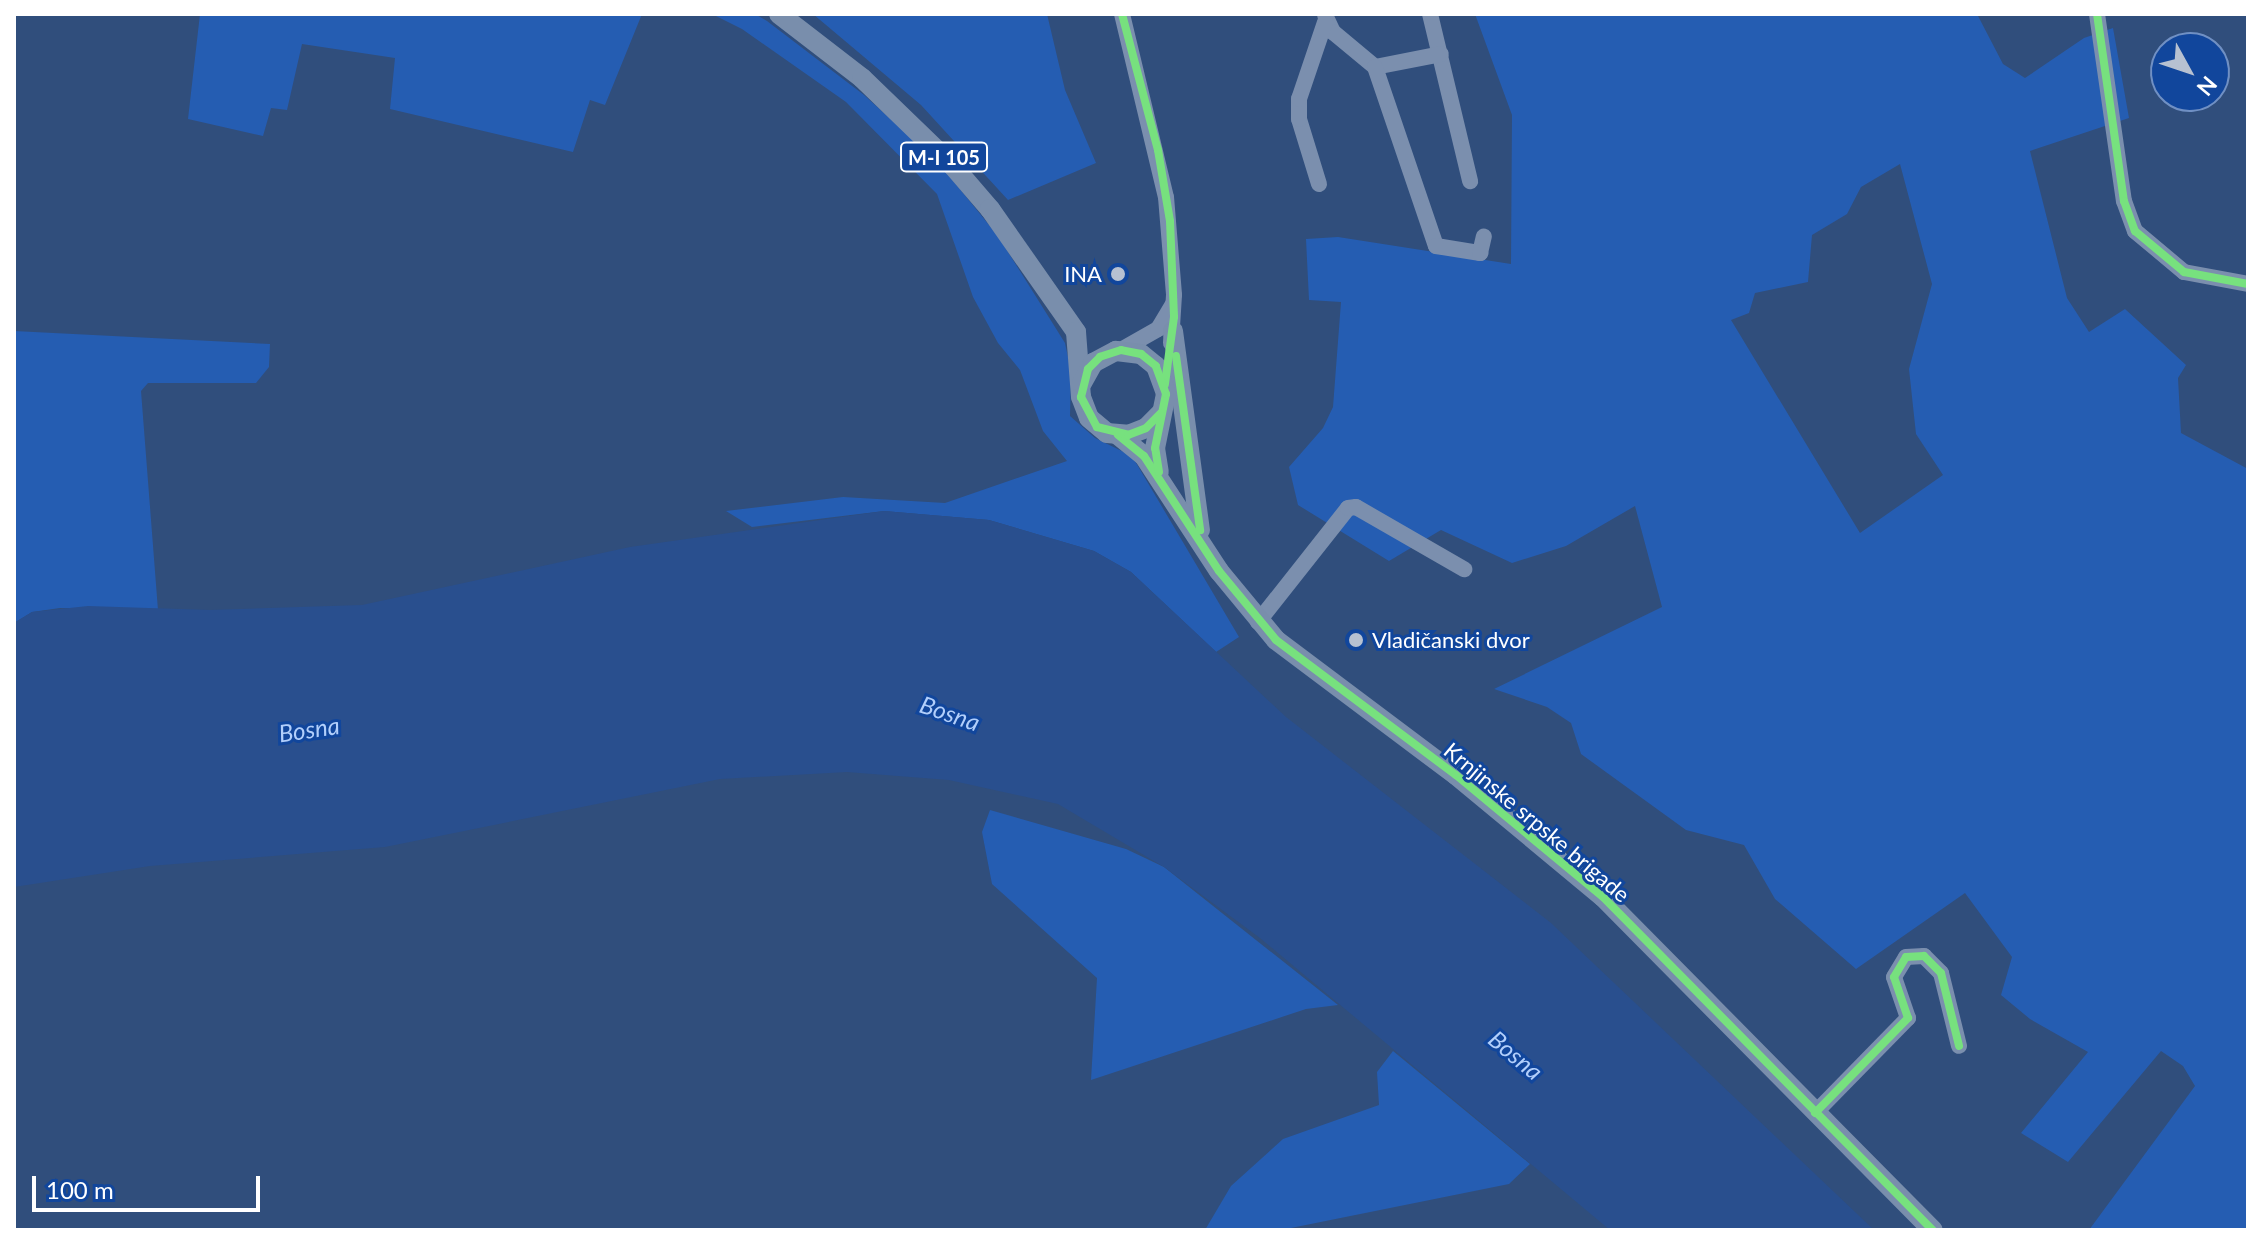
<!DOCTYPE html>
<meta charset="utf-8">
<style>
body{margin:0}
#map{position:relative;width:2262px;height:1244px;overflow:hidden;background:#304e7c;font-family:Lato,sans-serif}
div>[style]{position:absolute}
.green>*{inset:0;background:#255db2}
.water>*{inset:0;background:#294f8e}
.minor>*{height:16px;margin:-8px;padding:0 8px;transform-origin:8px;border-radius:8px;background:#7b8fae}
.major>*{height:20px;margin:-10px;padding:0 10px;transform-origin:10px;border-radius:10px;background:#798eac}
.cycleway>*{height:8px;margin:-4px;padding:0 4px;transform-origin:4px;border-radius:4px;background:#77e17e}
.dots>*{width:22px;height:22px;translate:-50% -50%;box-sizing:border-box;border:4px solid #11469c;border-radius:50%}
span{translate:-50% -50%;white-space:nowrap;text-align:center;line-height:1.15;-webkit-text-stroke:6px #11469c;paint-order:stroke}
.shield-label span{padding:2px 6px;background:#11469c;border:2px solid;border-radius:6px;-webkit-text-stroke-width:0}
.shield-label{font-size:20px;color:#fff;font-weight:700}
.poi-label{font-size:22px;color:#fff}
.right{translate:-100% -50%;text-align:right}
.left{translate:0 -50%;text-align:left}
.street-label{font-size:22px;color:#fff}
.water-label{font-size:24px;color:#b2cffb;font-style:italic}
.frame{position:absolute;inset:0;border:16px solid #fff;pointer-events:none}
.north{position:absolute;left:2150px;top:32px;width:80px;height:80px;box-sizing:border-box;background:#11469c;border:2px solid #7090c4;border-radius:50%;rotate:130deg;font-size:22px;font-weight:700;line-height:32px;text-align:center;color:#fff}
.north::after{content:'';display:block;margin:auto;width:28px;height:36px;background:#b7c1d1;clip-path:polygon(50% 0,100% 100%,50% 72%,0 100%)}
.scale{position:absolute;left:32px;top:1176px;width:228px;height:36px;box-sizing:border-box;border:4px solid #fff;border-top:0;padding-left:10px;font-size:24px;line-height:28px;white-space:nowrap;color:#fff;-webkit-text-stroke:6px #11469c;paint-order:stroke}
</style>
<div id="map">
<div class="green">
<i style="clip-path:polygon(200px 14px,642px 14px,605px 105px,590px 100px,573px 152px,390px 109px,395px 58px,302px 44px,287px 110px,271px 108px,263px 136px,188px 119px)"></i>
<i style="clip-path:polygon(712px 14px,755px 14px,767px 21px,864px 95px,937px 161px,998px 236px,1065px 343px,1071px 371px,1070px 416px,1095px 438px,1132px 456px,1239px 637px,1216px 652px,1131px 572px,1094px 551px,989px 520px,884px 511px,752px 527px,726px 511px,843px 497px,945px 503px,1067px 461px,1043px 431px,1020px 370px,998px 343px,973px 297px,937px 194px,846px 102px,742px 29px)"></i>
<i style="clip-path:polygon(813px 14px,1047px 14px,1065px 90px,1096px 163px,1008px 200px,921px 105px)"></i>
<i style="clip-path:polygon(evenodd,1475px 14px,1977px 14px,2003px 64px,2025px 78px,2084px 38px,2113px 28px,2129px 118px,2030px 151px,2067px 298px,2089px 332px,2125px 309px,2186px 365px,2178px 378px,2181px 433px,2248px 469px,2248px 1230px,2089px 1230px,2195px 1086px,2183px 1066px,2161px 1051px,2068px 1162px,2021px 1133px,2088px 1052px,2030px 1019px,2001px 995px,2012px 957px,1965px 893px,1856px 969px,1775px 899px,1744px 845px,1686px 830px,1581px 754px,1571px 723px,1547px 707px,1494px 689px,1662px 607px,1635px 506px,1566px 546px,1512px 563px,1441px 530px,1389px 561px,1298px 505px,1289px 467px,1323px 428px,1333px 407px,1341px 302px,1309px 300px,1306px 239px,1338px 237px,1511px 264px,1512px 115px,1475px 14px,1900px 164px,1932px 284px,1909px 369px,1916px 434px,1943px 475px,1860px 533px,1731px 320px,1749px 313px,1755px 293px,1808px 282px,1812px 235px,1847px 214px,1861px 187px,1900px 164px)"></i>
<i style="clip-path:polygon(14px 331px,270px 344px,269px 367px,256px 383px,148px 383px,141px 391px,158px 610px,60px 608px,32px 612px,14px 623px)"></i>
<i style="clip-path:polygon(990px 810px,1126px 849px,1164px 867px,1338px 1005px,1306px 1009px,1091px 1080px,1097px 978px,992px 884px,982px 832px)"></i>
<i style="clip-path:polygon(1393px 1051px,1530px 1164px,1509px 1184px,1281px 1230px,1205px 1230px,1231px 1186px,1283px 1139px,1379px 1105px,1377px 1072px)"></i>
</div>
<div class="water">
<i style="clip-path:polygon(884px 511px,989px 520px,1094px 551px,1131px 572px,1286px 717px,1551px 923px,1874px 1230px,1610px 1230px,1260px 938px,1164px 867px,1058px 804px,949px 780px,847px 772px,720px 779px,385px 847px,150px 866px,14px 887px,14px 623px,32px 612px,88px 606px,210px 610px,362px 605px,630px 547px)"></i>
</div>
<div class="minor">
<i style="left:1122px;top:14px;width:188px;rotate:76.5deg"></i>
<i style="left:1166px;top:197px;width:98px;rotate:85.3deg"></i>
<i style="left:1174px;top:295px;width:48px;rotate:93.6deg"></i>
<i style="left:1430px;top:14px;width:172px;rotate:76.5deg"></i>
<i style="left:2097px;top:14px;width:189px;rotate:81.8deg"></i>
<i style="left:2124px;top:201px;width:32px;rotate:70deg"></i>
<i style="left:2135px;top:231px;width:64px;rotate:39.9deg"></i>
<i style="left:2184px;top:272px;width:65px;rotate:10.6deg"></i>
<i style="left:1325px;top:15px;width:19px;rotate:65deg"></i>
<i style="left:1333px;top:32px;width:55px;rotate:39.8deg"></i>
<i style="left:1375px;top:67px;width:67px;rotate:-11.1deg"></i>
<i style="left:1375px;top:67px;width:189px;rotate:71.2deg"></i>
<i style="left:1436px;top:246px;width:45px;rotate:9deg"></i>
<i style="left:1480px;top:253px;width:17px;rotate:-77deg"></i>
<i style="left:1319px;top:184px;width:68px;rotate:-107.1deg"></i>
<i style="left:1299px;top:119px;width:20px;rotate:-90deg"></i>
<i style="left:1299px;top:99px;width:81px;rotate:-71.3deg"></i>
<i style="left:1121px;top:350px;width:43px;rotate:-29.6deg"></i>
<i style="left:1158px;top:329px;width:29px;rotate:-59deg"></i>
<i style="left:1258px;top:622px;width:145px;rotate:-51.7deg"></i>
<i style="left:1348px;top:508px;width:8px;rotate:-7deg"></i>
<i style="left:1356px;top:507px;width:125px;rotate:29.9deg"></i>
<i style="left:1815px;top:1113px;width:133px;rotate:-45.6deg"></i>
<i style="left:1908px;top:1018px;width:43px;rotate:-108.9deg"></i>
<i style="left:1894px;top:977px;width:23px;rotate:-59deg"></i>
<i style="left:1906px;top:957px;width:18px;rotate:-3deg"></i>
<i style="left:1924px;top:956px;width:24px;rotate:45deg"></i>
<i style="left:1941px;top:973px;width:75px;rotate:76.1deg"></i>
</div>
<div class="major">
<i style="left:779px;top:14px;width:105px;rotate:37.6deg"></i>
<i style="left:862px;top:78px;width:127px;rotate:44deg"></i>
<i style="left:953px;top:166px;width:57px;rotate:49.3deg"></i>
<i style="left:990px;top:209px;width:150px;rotate:55deg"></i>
<i style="left:1076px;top:332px;width:65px;rotate:85.6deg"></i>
<i style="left:1081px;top:397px;width:22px;rotate:69deg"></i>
<i style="left:1089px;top:418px;width:23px;rotate:40deg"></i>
<i style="left:1107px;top:433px;width:21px;rotate:5deg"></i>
<i style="left:1128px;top:435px;width:19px;rotate:-21deg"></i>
<i style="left:1146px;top:428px;width:20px;rotate:-45deg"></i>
<i style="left:1173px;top:331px;width:201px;rotate:82.3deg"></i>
<i style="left:1082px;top:383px;width:23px;rotate:-61deg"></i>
<i style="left:1093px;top:363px;width:26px;rotate:-28deg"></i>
<i style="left:1116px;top:351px;width:25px;rotate:7deg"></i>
<i style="left:1141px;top:354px;width:19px;rotate:39deg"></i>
<i style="left:1156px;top:366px;width:30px;rotate:70deg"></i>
<i style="left:1166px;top:394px;width:55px;rotate:101.5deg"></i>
<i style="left:1155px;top:448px;width:24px;rotate:81deg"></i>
<i style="left:1118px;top:435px;width:33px;rotate:39deg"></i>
<i style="left:1144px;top:456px;width:137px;rotate:56.9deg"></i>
<i style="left:1219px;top:571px;width:89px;rotate:50.4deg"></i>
<i style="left:1276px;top:640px;width:225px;rotate:36.9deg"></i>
<i style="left:1456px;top:775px;width:191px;rotate:39.7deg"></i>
<i style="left:1603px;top:897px;width:469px;rotate:45.3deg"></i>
</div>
<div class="cycleway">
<i style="left:1122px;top:14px;width:141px;rotate:75.2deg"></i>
<i style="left:1158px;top:150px;width:72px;rotate:80.4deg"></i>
<i style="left:1170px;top:221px;width:96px;rotate:87.6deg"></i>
<i style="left:1174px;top:317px;width:68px;rotate:97.7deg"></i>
<i style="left:2097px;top:14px;width:189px;rotate:81.8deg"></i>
<i style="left:2124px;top:201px;width:32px;rotate:70deg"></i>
<i style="left:2135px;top:231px;width:64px;rotate:39.9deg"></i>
<i style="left:2184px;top:272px;width:65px;rotate:10.6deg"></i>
<i style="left:1176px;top:356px;width:176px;rotate:82.1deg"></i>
<i style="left:1118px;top:435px;width:33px;rotate:39deg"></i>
<i style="left:1144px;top:456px;width:137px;rotate:56.9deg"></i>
<i style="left:1219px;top:571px;width:89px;rotate:50.4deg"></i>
<i style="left:1276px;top:640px;width:225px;rotate:36.9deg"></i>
<i style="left:1456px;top:775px;width:191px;rotate:39.7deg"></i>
<i style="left:1603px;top:897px;width:469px;rotate:45.3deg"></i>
<i style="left:1159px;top:472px;width:24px;rotate:-99deg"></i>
<i style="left:1155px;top:448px;width:55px;rotate:-78.5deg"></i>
<i style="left:1166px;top:394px;width:30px;rotate:-110deg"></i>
<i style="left:1156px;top:366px;width:19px;rotate:-141deg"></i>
<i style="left:1141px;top:354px;width:20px;rotate:-169deg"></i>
<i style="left:1121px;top:350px;width:22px;rotate:162deg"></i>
<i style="left:1100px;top:357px;width:17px;rotate:135deg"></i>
<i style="left:1088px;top:369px;width:29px;rotate:104deg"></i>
<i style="left:1081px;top:397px;width:34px;rotate:62deg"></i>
<i style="left:1097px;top:427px;width:32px;rotate:14deg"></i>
<i style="left:1128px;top:435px;width:19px;rotate:-21deg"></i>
<i style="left:1146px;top:428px;width:20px;rotate:-45deg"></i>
<i style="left:1815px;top:1113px;width:133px;rotate:-45.6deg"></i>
<i style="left:1908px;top:1018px;width:43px;rotate:-108.9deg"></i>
<i style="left:1894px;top:977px;width:23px;rotate:-59deg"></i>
<i style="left:1906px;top:957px;width:18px;rotate:-3deg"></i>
<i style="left:1924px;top:956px;width:24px;rotate:45deg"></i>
<i style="left:1941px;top:973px;width:75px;rotate:76.1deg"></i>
</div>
<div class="dots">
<i style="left:1118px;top:274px;background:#b7c1d1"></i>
<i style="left:1356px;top:640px;background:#b7c1d1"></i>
</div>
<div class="shield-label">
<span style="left:944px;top:157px">M-I 105</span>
</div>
<div class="poi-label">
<span class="right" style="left:1102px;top:274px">INA</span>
<span class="left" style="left:1372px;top:640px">Vladičanski dvor</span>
</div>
<div class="street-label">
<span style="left:1537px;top:822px;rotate:40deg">Krnjinske srpske brigade</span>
</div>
<div class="water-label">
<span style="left:950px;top:713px;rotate:19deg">Bosna</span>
<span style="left:309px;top:729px;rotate:-8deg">Bosna</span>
<span style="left:1516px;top:1055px;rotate:40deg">Bosna</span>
</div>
<div class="frame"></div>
<div class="north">N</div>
<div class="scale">100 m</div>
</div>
